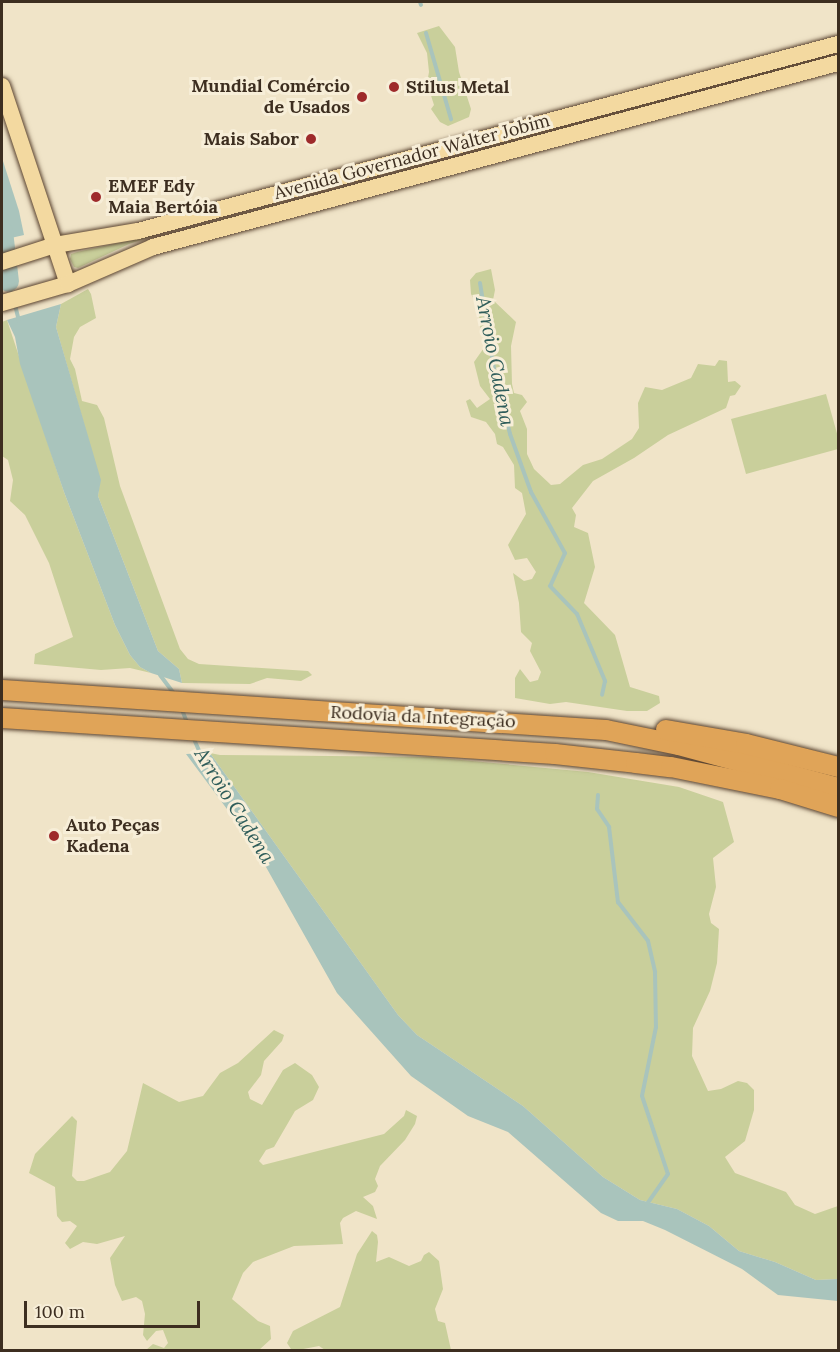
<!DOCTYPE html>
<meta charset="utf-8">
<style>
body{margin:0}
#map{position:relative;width:840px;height:1352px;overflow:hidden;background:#f0e4c8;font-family:Lora,serif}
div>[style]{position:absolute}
.green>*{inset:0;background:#c9cf9b}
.water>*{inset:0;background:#a9c4bc}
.stream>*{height:4px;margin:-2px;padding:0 2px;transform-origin:2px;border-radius:2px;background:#a9c4bc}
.river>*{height:21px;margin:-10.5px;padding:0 10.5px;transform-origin:10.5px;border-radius:10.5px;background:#a9c4bc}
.roads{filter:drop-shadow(0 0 2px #5b4430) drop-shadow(0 0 2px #5b4430)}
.major>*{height:16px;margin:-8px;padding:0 8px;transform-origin:8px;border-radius:8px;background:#f3d9a0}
.highway>*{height:20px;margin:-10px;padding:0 10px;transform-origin:10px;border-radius:10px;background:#e0a458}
.dots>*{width:16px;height:16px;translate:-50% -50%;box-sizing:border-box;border:3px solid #f7eed8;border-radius:50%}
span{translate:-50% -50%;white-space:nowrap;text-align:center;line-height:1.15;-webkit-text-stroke:6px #f7eed8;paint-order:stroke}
.poi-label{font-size:18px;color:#3d2e20;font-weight:700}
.right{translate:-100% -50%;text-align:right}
.left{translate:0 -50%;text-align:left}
.street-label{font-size:18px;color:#3d2e20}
.water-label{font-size:20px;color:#2f5d5a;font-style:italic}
.frame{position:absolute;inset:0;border:3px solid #3d2e20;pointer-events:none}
.scale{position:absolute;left:24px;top:1301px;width:176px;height:27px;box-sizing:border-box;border:3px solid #3d2e20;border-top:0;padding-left:8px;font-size:18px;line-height:21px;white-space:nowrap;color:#3d2e20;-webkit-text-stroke:4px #f7eed8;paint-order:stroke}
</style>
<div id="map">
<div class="green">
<i style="clip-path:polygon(439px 26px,455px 47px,459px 72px,471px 109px,469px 117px,448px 126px,440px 122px,431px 109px,434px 105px,427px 83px,429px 72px,427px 53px,417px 33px)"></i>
<i style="clip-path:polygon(159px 234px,129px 244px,78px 268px,74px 267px,70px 259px,71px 254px,77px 252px)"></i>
<i style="clip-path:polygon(491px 269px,495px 290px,493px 300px,516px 322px,511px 346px,512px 384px,514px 393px,522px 395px,527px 402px,520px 411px,527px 429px,527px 454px,534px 469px,551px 485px,560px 484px,583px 465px,602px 459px,632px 439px,639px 428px,638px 403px,645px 387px,662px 390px,691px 378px,698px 364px,715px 366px,719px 360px,727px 361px,728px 382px,735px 381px,741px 386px,735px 395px,730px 396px,726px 408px,668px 435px,634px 458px,593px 481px,572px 508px,576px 515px,574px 527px,588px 533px,595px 567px,584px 603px,615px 635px,630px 687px,659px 696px,660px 703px,647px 711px,627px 711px,566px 702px,550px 704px,515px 698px,515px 678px,520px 669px,530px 682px,538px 680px,541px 672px,530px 651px,532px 643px,521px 632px,519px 603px,513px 573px,524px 581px,532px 579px,536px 572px,527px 558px,515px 560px,508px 545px,526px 514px,522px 493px,515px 488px,514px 465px,503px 447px,497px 444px,495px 434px,486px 422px,471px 417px,466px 401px,470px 399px,477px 408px,490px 399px,480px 386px,474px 362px,486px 345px,481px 333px,478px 307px,471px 294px,470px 280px,476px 273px)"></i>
<i style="clip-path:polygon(88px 289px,91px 294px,96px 318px,80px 327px,74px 337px,70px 359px,75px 369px,82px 401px,97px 405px,104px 418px,120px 486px,180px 649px,188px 659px,199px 664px,308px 671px,312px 675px,301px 681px,267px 678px,250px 684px,182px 683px,179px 669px,158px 651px,98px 496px,100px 480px,56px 327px,61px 304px)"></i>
<i style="clip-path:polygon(7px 320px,64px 492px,115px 625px,130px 655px,140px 667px,151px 673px,130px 668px,101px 670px,34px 664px,35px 654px,73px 637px,49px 563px,25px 515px,10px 501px,13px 480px,8px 460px,2px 456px,2px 322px)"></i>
<i style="clip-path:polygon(826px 394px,838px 437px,838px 449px,746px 474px,731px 419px)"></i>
<i style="clip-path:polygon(210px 753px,220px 755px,430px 757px,588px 772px,679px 787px,723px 802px,734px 842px,713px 858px,716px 887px,709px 914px,711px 923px,719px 929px,717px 963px,710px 991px,693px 1028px,692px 1056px,708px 1091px,721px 1089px,738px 1081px,747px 1083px,754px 1090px,754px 1110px,745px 1141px,725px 1157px,735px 1173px,786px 1192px,795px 1205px,815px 1214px,838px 1206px,838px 1279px,816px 1280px,775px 1262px,739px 1251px,709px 1226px,677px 1209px,640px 1200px,603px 1177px,523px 1106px,417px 1035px,398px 1015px)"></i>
<i style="clip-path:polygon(274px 1030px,284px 1035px,282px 1041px,264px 1061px,261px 1075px,248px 1092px,250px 1099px,262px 1105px,283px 1070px,295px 1063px,312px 1075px,319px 1087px,313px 1100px,295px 1111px,274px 1147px,266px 1150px,259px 1161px,263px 1165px,384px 1134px,404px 1116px,406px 1110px,417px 1116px,415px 1124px,405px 1140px,380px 1166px,375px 1179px,378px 1186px,375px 1192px,363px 1197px,373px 1206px,377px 1219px,356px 1211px,343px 1218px,340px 1223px,343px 1244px,294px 1246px,253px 1262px,243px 1273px,232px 1299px,258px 1321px,270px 1326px,271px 1339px,259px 1350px,146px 1350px,153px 1344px,164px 1348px,168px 1343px,163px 1330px,156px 1331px,147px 1341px,143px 1335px,145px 1314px,142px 1301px,136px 1297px,122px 1301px,115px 1285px,110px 1258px,125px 1236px,97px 1244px,83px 1242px,70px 1249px,65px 1243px,77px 1226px,70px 1221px,62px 1222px,57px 1216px,55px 1187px,29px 1173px,35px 1154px,72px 1116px,77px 1121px,72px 1176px,77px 1181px,84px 1181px,110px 1172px,127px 1151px,143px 1083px,179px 1102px,203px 1096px,220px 1073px,238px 1063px)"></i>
<i style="clip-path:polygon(372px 1231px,377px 1235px,378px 1242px,376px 1262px,389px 1257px,409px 1266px,421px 1261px,424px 1255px,429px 1252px,439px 1261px,443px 1289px,435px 1309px,438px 1321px,445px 1323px,451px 1350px,325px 1350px,319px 1346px,298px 1350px,291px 1349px,287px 1343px,293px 1331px,340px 1307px,357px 1254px)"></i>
</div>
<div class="water">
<i style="clip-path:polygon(2px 158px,19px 211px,24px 235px,2px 240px)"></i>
<i style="clip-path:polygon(61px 304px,56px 327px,101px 480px,98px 496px,158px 651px,179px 669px,182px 683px,151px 673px,140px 667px,130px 655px,115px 625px,64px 492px,20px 364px,15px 337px,7px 320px)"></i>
<i style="clip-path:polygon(210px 753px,398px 1015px,417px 1035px,523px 1106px,603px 1177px,640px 1200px,677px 1209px,709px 1226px,739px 1251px,775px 1262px,816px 1280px,838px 1279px,838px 1301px,778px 1295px,742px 1269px,665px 1230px,643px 1221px,618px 1221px,601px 1213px,508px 1132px,468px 1116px,411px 1076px,337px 993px,253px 844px,186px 754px)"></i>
</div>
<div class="stream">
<i style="left:420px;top:2px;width:3px;rotate:72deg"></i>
<i style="left:426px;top:33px;width:90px;rotate:73.8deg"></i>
<i style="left:8px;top:281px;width:15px;rotate:74deg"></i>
<i style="left:480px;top:283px;width:93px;rotate:80.7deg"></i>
<i style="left:495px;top:375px;width:61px;rotate:75.7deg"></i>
<i style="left:510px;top:434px;width:62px;rotate:70.1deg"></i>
<i style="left:531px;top:492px;width:70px;rotate:60.9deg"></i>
<i style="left:565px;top:553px;width:36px;rotate:114deg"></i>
<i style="left:550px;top:586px;width:39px;rotate:46deg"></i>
<i style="left:577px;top:614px;width:73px;rotate:67.3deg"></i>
<i style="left:605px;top:681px;width:14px;rotate:102deg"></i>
<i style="left:15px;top:305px;width:16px;rotate:76deg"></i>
<i style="left:160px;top:675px;width:25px;rotate:53deg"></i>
<i style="left:181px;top:707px;width:19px;rotate:69deg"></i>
<i style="left:193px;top:737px;width:20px;rotate:66deg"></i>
<i style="left:598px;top:795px;width:14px;rotate:94deg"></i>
<i style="left:597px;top:809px;width:22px;rotate:56deg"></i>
<i style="left:609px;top:827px;width:76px;rotate:83.2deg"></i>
<i style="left:618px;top:902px;width:49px;rotate:52.4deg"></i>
<i style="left:648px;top:941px;width:32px;rotate:77deg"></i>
<i style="left:655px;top:972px;width:55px;rotate:89deg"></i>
<i style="left:656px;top:1027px;width:70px;rotate:101.5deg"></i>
<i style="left:642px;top:1096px;width:82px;rotate:71.6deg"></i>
<i style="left:668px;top:1174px;width:38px;rotate:125deg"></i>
</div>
<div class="river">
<i style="left:2px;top:231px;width:50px;rotate:83.2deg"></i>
</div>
<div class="roads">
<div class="major">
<i style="left:2px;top:86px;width:209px;rotate:71.6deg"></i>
<i style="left:2px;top:262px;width:56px;rotate:-17.8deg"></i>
<i style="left:55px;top:245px;width:84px;rotate:-9.6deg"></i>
<i style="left:138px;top:231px;width:725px;rotate:-14.96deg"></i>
<i style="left:2px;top:303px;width:69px;rotate:-16.1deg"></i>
<i style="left:68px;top:284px;width:93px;rotate:-23.5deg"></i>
<i style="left:153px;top:247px;width:709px;rotate:-15.04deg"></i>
</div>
<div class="highway">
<i style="left:2px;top:690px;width:605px;rotate:3.79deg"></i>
<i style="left:606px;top:730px;width:75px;rotate:11.6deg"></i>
<i style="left:679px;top:745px;width:165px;rotate:15.1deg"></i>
<i style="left:2px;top:718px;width:554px;rotate:3.72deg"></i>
<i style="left:555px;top:754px;width:81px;rotate:6.3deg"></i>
<i style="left:636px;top:763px;width:35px;rotate:7deg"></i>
<i style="left:671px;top:767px;width:111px;rotate:11.4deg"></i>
<i style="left:780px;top:789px;width:61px;rotate:17.2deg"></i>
<i style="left:666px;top:730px;width:81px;rotate:9.9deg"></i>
<i style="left:746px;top:744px;width:95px;rotate:14deg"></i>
</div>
</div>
<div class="dots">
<i style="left:394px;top:87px;background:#9e2a2b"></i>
<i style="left:362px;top:97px;background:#9e2a2b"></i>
<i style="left:311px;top:139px;background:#9e2a2b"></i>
<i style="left:96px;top:197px;background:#9e2a2b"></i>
<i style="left:54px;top:836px;background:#9e2a2b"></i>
</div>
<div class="poi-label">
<span class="right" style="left:350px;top:97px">Mundial Comércio<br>de Usados</span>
<span class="left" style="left:406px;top:87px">Stilus Metal</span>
<span class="right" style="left:299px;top:139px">Mais Sabor</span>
<span class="left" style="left:108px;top:197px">EMEF Edy<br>Maia Bertóia</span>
<span class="left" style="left:66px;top:836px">Auto Peças<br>Kadena</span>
</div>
<div class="street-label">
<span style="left:412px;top:157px;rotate:-15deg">Avenida Governador Walter Jobim</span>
<span style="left:423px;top:717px;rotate:3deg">Rodovia da Integração</span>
</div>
<div class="water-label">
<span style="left:496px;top:361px;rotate:79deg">Arroio Cadena</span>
<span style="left:235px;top:805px;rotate:58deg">Arroio Cadena</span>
</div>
<div class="frame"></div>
<div class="scale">100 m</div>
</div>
